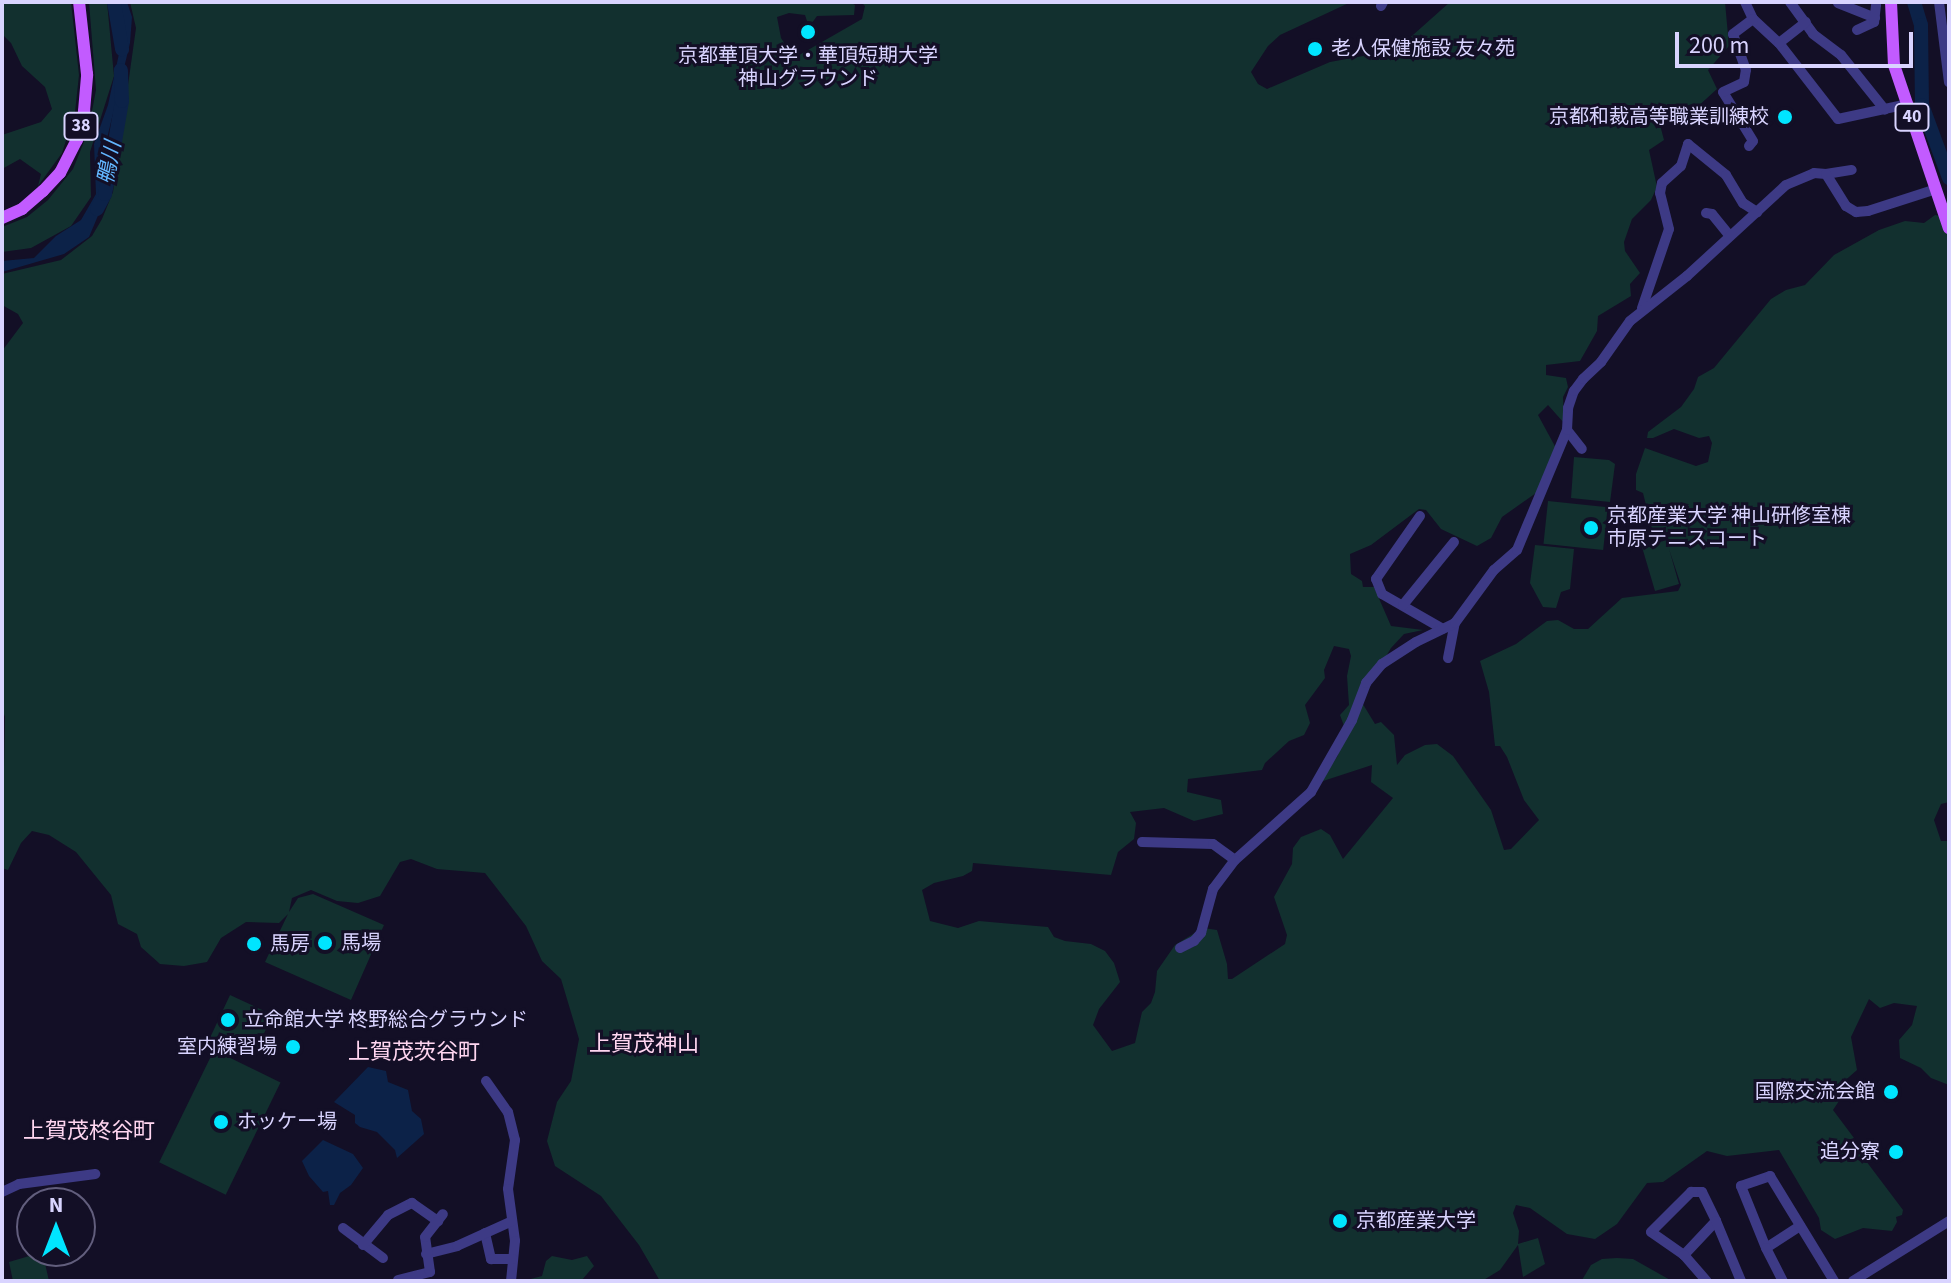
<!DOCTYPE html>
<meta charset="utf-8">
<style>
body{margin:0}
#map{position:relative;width:1951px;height:1283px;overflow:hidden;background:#130f26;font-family:"Source Sans 3","Noto Sans JP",sans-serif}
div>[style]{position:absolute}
.green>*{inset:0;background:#12302f;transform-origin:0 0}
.water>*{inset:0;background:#0c2248}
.river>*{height:14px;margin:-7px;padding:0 7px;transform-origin:7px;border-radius:7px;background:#0c2248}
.minor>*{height:10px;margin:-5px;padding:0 5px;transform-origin:5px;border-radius:5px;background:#3d3a85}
.major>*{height:12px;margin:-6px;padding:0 6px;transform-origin:6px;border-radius:6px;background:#c25bff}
.dots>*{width:22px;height:22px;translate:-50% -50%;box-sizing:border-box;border:4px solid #130f26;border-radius:50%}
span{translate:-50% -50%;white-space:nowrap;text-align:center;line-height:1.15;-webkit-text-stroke:6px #130f26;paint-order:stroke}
.shield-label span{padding:2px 6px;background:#130f26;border:2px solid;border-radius:6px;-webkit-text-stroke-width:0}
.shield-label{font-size:18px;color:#d9d4ff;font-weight:700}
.poi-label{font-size:20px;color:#d9d4ff}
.left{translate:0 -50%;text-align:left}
.right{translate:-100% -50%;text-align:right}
.water-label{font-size:22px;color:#62b6ff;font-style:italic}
.neighbourhood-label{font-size:22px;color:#ffd6f0}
.frame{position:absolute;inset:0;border:4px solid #d9d4ff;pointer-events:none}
.north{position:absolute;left:16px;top:1187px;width:80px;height:80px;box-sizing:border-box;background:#130f26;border:2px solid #625e7d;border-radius:50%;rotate:0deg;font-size:22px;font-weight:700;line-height:32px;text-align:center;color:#d9d4ff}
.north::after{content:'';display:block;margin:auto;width:28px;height:36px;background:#00e5ff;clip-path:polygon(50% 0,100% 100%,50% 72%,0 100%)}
.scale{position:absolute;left:1675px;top:32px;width:238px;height:36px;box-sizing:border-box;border:4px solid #d9d4ff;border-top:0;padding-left:10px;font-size:24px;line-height:28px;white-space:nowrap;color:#d9d4ff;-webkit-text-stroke:6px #130f26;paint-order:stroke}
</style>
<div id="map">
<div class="green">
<i style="clip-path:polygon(2px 2px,71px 2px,79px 75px,75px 112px,62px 153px,38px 186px,41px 174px,20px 159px,2px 169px,2px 135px,41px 122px,52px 109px,45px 87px,22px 66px,11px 43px,2px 34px)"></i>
<i style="clip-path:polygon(89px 2px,107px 2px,114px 76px,90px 152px,91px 197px,71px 226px,31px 248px,2px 252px,2px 227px,27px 217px,48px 200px,73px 169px,88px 132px,96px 90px)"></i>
<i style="clip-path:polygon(130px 2px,850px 2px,855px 5px,854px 15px,817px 16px,809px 27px,805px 15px,789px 13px,777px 17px,781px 38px,794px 58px,862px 19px,865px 6px,861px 2px,1351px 2px,1280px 35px,1268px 46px,1251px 72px,1258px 84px,1267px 89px,1330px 62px,1385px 52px,1404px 43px,1450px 2px,1725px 2px,1729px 46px,1708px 70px,1717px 89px,1695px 109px,1664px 121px,1660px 125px,1664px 140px,1649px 150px,1657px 187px,1651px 200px,1632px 219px,1624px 242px,1625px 251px,1640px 273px,1630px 284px,1631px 296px,1598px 316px,1597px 331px,1580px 361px,1546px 365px,1546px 375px,1566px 378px,1568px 387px,1563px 397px,1564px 423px,1548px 405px,1538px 415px,1557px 450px,1536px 493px,1502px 517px,1491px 538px,1477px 546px,1441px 529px,1426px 510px,1419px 509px,1371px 545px,1350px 554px,1351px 574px,1362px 581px,1363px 587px,1374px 587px,1391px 626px,1423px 630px,1404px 634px,1391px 648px,1344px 726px,1340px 715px,1349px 705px,1347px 676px,1351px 656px,1349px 649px,1334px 646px,1324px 670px,1325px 678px,1305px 705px,1310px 723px,1304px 735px,1289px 741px,1265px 763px,1262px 770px,1188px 779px,1187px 792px,1221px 800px,1223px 814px,1194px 821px,1164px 808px,1130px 812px,1136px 823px,1134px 839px,1118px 852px,1111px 875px,973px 863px,972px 871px,963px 876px,934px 883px,922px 890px,930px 921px,958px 928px,979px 921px,1048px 927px,1054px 937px,1065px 941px,1091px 944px,1105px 951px,1114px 963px,1120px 982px,1099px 1009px,1093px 1025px,1112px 1051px,1135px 1043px,1142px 1012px,1151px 1003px,1155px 992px,1157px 971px,1175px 945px,1203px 928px,1217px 930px,1227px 964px,1228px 979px,1232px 979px,1285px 944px,1287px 935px,1274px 897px,1292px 864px,1293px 848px,1301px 837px,1321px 829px,1330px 835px,1343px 859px,1393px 798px,1371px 782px,1372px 765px,1320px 782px,1337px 757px,1361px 701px,1375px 724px,1381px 722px,1394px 735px,1397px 765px,1405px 755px,1425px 745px,1437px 744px,1453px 756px,1491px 810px,1504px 850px,1511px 849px,1539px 820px,1524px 800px,1507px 757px,1500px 746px,1495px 746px,1489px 692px,1480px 661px,1516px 644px,1547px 621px,1558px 620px,1574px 629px,1588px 629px,1622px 598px,1678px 591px,1681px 585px,1669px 549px,1679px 584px,1655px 591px,1642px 547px,1667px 540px,1653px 533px,1643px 493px,1636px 490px,1636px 474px,1645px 448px,1696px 466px,1708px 462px,1712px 443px,1709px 436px,1699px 438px,1674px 429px,1653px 438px,1647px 438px,1648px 432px,1681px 407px,1694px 389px,1698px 377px,1714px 368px,1771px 299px,1786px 290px,1805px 285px,1834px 255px,1879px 230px,1905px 221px,1924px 223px,1935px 215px,1941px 216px,1949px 240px,1949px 802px,1941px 804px,1934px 820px,1941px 841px,1949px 841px,1949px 1085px,1931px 1078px,1921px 1068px,1900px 1058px,1899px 1040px,1912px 1025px,1917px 1006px,1894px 1003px,1880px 1008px,1869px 999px,1851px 1037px,1857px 1070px,1841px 1084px,1841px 1098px,1833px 1110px,1854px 1138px,1857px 1149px,1903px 1210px,1902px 1215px,1896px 1217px,1897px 1222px,1892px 1231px,1863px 1228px,1835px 1239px,1821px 1230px,1819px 1218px,1779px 1150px,1727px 1156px,1707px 1151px,1663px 1182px,1647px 1183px,1617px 1224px,1595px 1239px,1567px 1234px,1530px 1208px,1516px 1205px,1513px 1213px,1519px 1231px,1518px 1244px,1538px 1238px,1545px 1264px,1523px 1277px,1518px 1245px,1500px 1270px,1482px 1281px,660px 1281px,639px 1245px,601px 1196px,555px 1166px,547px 1141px,557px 1102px,571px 1081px,579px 1039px,561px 979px,542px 961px,526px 926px,485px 873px,437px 869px,411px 859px,400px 862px,380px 896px,358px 903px,337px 901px,311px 890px,292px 898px,289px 912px,298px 898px,313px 894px,384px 925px,351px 1000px,265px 962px,288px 914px,279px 923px,246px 922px,221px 938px,207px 962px,184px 966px,160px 964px,141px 947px,137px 934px,118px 924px,111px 895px,76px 852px,49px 835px,32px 831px,21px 843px,8px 870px,2px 868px,5px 717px,2px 708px,2px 351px,23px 323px,18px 314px,2px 305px,2px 274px,61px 260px,92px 236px,102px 219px,113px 192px,136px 28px)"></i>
<i style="clip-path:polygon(1574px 457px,1609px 460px,1615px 464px,1610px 502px,1571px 498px)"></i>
<i style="left:1548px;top:501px;width:60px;height:43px;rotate:6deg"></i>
<i style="clip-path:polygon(1535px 545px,1574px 549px,1570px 589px,1561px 592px,1556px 608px,1543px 607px,1530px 583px)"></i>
<i style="left:230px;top:995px;width:47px;height:47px;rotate:25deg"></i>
<i style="left:214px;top:1050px;width:74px;height:125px;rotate:26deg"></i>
<i style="clip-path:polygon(36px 1254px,44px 1259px,49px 1281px,13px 1281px,9px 1262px)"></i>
<i style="clip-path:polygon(552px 1256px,572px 1260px,587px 1256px,594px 1266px,581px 1281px,523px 1281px,542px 1276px,546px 1261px)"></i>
<i style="clip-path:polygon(1617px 1258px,1633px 1259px,1672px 1281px,1582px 1280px,1591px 1265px,1602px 1259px)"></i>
</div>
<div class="water">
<i style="clip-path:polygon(112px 2px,127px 2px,132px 17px,130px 43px,104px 151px,105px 199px,89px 237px,64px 254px,2px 272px,2px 261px,34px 258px,56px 236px,81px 220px,96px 194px,94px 144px,108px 105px,120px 49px,119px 21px)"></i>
<i style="clip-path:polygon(368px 1067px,386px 1071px,388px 1082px,408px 1090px,412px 1111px,421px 1119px,424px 1134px,397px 1158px,395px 1150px,377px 1132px,360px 1127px,355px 1123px,355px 1115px,334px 1102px)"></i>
<i style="clip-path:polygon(323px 1140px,353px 1154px,363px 1168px,351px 1185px,340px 1193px,334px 1205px,330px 1205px,328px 1191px,323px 1192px,309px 1176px,302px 1161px)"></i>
</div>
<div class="river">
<i style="left:114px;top:2px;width:48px;rotate:80.3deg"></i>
<i style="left:1914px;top:2px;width:24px;rotate:73deg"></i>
<i style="left:1921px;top:25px;width:80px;rotate:89.3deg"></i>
<i style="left:1922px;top:105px;width:78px;rotate:69.7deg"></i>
<i style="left:97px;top:209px;width:17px;rotate:-62deg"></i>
<i style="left:105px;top:194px;width:42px;rotate:-79deg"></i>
<i style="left:113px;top:153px;width:53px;rotate:-80.2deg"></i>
<i style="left:122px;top:101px;width:31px;rotate:-92deg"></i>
</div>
<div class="minor">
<i style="left:1745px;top:2px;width:19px;rotate:65deg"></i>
<i style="left:1753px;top:19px;width:35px;rotate:43deg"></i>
<i style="left:1779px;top:43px;width:96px;rotate:52.2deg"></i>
<i style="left:1838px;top:119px;width:72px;rotate:-12.1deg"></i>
<i style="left:1790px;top:2px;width:39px;rotate:54deg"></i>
<i style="left:1813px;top:34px;width:35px;rotate:37deg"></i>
<i style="left:1841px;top:55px;width:70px;rotate:51.3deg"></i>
<i style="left:1939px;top:2px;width:81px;rotate:82.9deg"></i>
<i style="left:1838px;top:3px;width:40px;rotate:22deg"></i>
<i style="left:1381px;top:6px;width:4px;rotate:-63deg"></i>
<i style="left:1857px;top:30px;width:19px;rotate:-25deg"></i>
<i style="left:1874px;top:22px;width:17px;rotate:-83deg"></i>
<i style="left:1779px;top:43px;width:34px;rotate:-38deg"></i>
<i style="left:1749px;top:146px;width:6px;rotate:-51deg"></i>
<i style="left:1753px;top:141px;width:57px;rotate:-121.5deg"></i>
<i style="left:1723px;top:92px;width:23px;rotate:-25deg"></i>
<i style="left:1744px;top:82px;width:12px;rotate:-81deg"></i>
<i style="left:1746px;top:70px;width:38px;rotate:-110deg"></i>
<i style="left:1733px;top:34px;width:25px;rotate:-37deg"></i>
<i style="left:1826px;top:174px;width:26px;rotate:-9deg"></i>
<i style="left:1706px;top:213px;width:6px;rotate:9deg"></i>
<i style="left:1712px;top:214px;width:28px;rotate:51deg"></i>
<i style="left:1642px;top:308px;width:83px;rotate:-71.1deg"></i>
<i style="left:1669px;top:229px;width:37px;rotate:-104deg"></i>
<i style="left:1660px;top:193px;width:10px;rotate:-79deg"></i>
<i style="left:1662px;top:183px;width:25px;rotate:-42deg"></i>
<i style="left:1681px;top:166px;width:23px;rotate:-72deg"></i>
<i style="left:1688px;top:144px;width:49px;rotate:39.2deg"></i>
<i style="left:1726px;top:175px;width:33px;rotate:59deg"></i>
<i style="left:1743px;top:203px;width:17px;rotate:33deg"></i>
<i style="left:1567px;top:430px;width:24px;rotate:52deg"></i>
<i style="left:1420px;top:516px;width:77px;rotate:124.9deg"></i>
<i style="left:1376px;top:579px;width:16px;rotate:68deg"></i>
<i style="left:1382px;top:594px;width:70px;rotate:29.8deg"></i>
<i style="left:1403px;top:605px;width:81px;rotate:-51deg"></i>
<i style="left:1448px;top:658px;width:36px;rotate:-79deg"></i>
<i style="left:1142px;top:842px;width:71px;rotate:1.6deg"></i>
<i style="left:1213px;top:844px;width:27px;rotate:36deg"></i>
<i style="left:1235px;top:860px;width:102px;rotate:-41.8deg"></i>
<i style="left:1311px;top:792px;width:83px;rotate:-60.3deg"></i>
<i style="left:1352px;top:720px;width:40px;rotate:-69deg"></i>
<i style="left:1366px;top:683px;width:25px;rotate:-50deg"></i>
<i style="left:1382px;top:664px;width:40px;rotate:-32.9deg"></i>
<i style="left:1416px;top:642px;width:43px;rotate:-26deg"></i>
<i style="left:1455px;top:623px;width:66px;rotate:-53.7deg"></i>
<i style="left:1494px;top:570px;width:30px;rotate:-41deg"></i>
<i style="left:1517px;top:550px;width:130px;rotate:-67.4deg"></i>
<i style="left:1567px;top:430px;width:22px;rotate:-87deg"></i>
<i style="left:1568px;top:408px;width:18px;rotate:-71deg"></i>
<i style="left:1574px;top:391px;width:15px;rotate:-53deg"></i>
<i style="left:1583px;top:379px;width:25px;rotate:-43deg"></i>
<i style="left:1601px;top:362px;width:50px;rotate:-54.7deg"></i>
<i style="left:1630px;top:321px;width:73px;rotate:-38.3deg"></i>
<i style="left:1687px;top:276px;width:134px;rotate:-42.6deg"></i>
<i style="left:1786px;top:185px;width:30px;rotate:-23deg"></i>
<i style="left:1814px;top:173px;width:12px;rotate:5deg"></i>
<i style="left:1826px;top:174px;width:38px;rotate:58deg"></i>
<i style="left:1846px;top:206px;width:12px;rotate:31deg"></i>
<i style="left:1856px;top:212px;width:12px;rotate:-5deg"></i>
<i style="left:1868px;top:211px;width:71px;rotate:-17.9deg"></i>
<i style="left:1180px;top:948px;width:16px;rotate:-27deg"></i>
<i style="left:1194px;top:941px;width:11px;rotate:-49deg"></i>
<i style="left:1201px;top:933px;width:46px;rotate:-74.7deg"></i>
<i style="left:1213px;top:889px;width:36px;rotate:-53deg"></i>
<i style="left:486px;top:1081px;width:38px;rotate:55deg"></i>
<i style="left:508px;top:1112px;width:29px;rotate:76deg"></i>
<i style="left:515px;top:1140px;width:49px;rotate:98.1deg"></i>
<i style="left:508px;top:1189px;width:52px;rotate:82.3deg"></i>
<i style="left:515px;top:1241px;width:40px;rotate:95.7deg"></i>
<i style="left:2px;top:1192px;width:19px;rotate:-25deg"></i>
<i style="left:19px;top:1184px;width:77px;rotate:-7.5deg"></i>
<i style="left:1716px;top:1221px;width:47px;rotate:133.3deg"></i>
<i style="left:1684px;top:1255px;width:40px;rotate:-145.1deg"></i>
<i style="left:1651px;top:1232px;width:57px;rotate:-45deg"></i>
<i style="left:1691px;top:1192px;width:11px"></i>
<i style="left:1702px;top:1192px;width:32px;rotate:64deg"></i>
<i style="left:1716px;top:1221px;width:65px;rotate:67.4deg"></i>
<i style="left:1800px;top:1226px;width:40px;rotate:147.1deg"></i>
<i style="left:1766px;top:1248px;width:67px;rotate:-112deg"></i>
<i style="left:1741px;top:1186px;width:31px;rotate:-19deg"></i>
<i style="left:1770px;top:1176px;width:123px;rotate:58.6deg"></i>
<i style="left:343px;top:1228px;width:50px;rotate:36.9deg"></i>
<i style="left:485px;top:1233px;width:27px;rotate:77deg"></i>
<i style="left:491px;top:1259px;width:22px"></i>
<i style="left:363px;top:1245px;width:39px;rotate:-50deg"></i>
<i style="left:388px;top:1215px;width:27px;rotate:-27deg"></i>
<i style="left:412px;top:1203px;width:32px;rotate:35deg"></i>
<i style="left:1766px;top:1248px;width:37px;rotate:63deg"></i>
<i style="left:426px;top:1254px;width:32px;rotate:-14deg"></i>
<i style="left:457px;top:1246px;width:60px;rotate:-24.4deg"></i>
<i style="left:1684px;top:1255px;width:35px;rotate:49deg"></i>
<i style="left:398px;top:1280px;width:33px;rotate:-14deg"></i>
<i style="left:430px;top:1272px;width:35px;rotate:-98deg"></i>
<i style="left:425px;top:1237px;width:29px;rotate:-52deg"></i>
<i style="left:1853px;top:1281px;width:113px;rotate:-32deg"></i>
</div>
<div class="major">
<i style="left:1891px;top:2px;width:63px;rotate:87.3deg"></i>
<i style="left:1894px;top:65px;width:172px;rotate:71.4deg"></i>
<i style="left:2px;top:218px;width:22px;rotate:-24deg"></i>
<i style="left:22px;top:209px;width:28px;rotate:-41deg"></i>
<i style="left:43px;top:191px;width:25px;rotate:-47deg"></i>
<i style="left:60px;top:173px;width:37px;rotate:-63deg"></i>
<i style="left:77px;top:140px;width:30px;rotate:-76deg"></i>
<i style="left:84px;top:111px;width:37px;rotate:-85deg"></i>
<i style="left:87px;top:74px;width:72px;rotate:-96.3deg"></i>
</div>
<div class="dots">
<i style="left:808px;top:32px;background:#00e5ff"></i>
<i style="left:1315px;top:49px;background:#00e5ff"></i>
<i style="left:1785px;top:117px;background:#00e5ff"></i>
<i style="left:1591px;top:528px;background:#00e5ff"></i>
<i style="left:325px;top:943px;background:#00e5ff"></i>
<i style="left:254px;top:944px;background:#00e5ff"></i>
<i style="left:228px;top:1020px;background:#00e5ff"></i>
<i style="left:293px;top:1047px;background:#00e5ff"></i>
<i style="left:1891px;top:1092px;background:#00e5ff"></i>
<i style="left:221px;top:1122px;background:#00e5ff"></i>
<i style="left:1896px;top:1152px;background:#00e5ff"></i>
<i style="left:1340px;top:1221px;background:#00e5ff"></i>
</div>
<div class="shield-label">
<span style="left:1912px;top:117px">40</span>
<span style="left:81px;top:126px">38</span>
</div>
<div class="poi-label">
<span class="left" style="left:1331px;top:49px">老人保健施設 友々苑</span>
<span style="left:808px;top:68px">京都華頂大学・華頂短期大学<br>神山グラウンド</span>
<span class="right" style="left:1769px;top:117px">京都和裁高等職業訓練校</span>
<span class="left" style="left:1607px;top:528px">京都産業大学 神山研修室棟<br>市原テニスコート</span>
<span class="left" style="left:341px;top:943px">馬場</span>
<span class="left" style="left:270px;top:944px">馬房</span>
<span class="left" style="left:244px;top:1020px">立命館大学 柊野総合グラウンド</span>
<span class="right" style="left:277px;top:1047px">室内練習場</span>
<span class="right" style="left:1875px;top:1092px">国際交流会館</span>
<span class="left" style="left:237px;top:1122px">ホッケー場</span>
<span class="right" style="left:1880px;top:1152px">追分寮</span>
<span class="left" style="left:1356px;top:1221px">京都産業大学</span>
</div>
<div class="water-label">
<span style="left:110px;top:163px;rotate:-79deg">鴨川</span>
</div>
<div class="neighbourhood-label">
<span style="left:644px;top:1045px">上賀茂神山</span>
<span style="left:414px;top:1053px">上賀茂茨谷町</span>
<span style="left:89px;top:1132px">上賀茂柊谷町</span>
</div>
<div class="frame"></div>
<div class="north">N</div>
<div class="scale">200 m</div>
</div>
